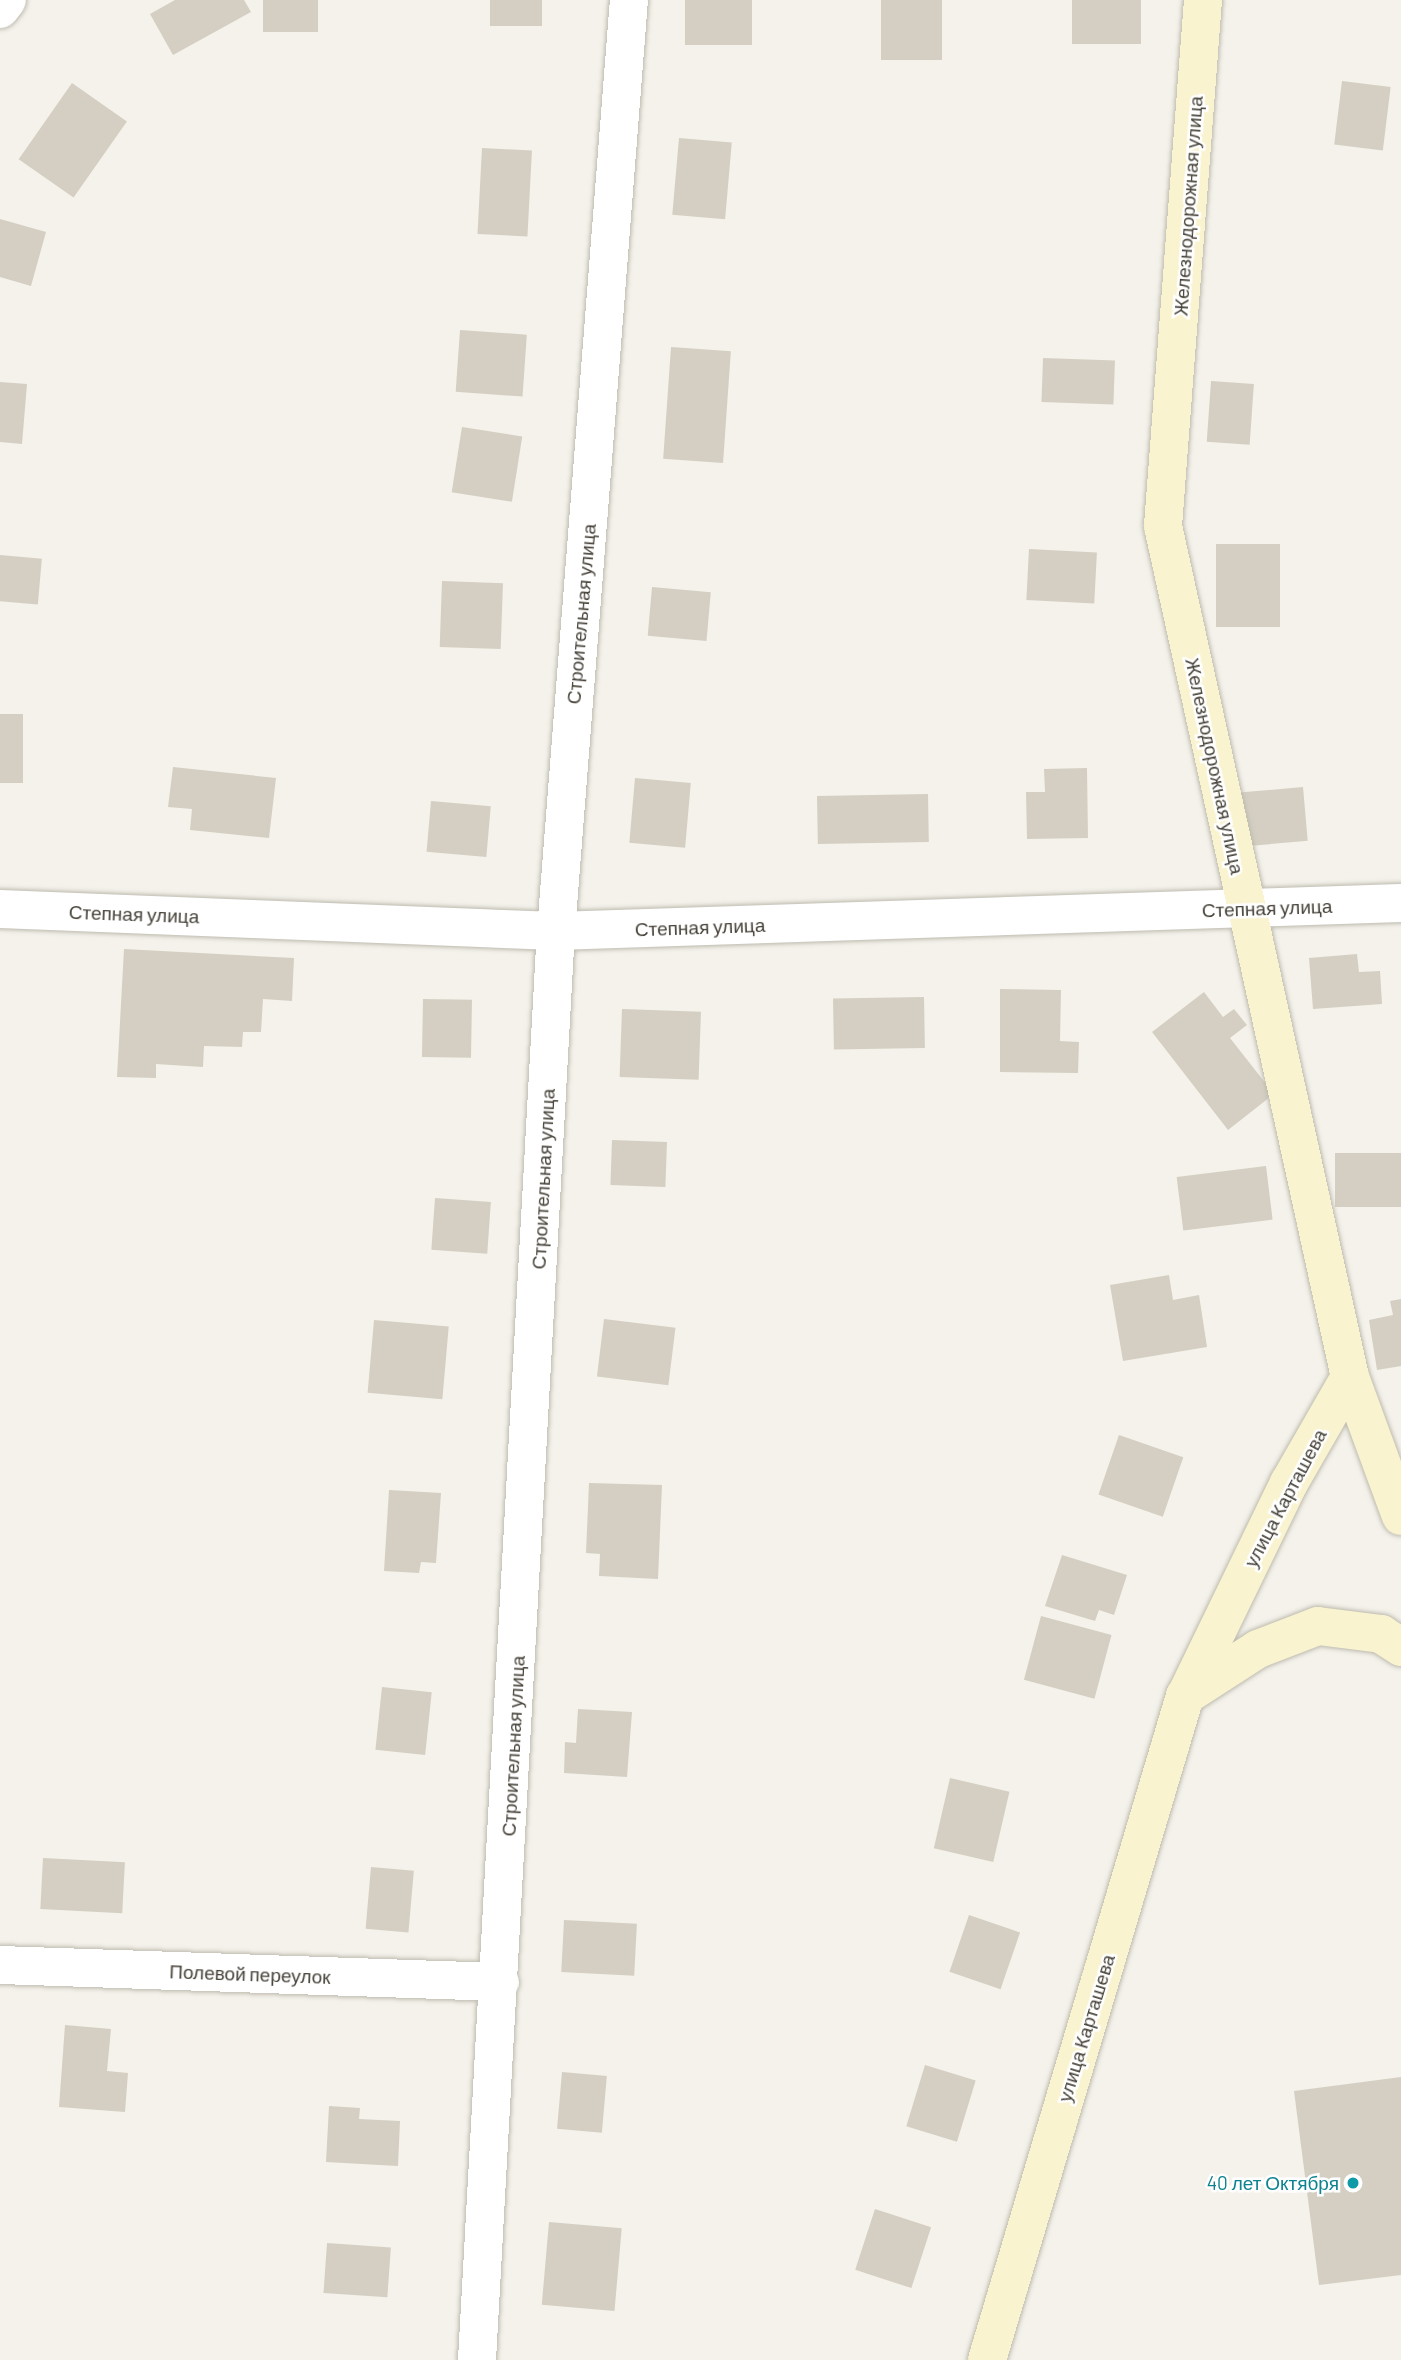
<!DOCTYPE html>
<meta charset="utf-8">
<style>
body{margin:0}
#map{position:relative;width:1401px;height:2360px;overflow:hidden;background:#f4f2eb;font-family:Barlow,sans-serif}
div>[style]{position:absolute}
.building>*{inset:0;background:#d4cfc2;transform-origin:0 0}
.roads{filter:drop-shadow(0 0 2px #bebbaf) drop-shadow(0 0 2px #bebbaf)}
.street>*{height:38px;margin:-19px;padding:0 19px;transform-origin:19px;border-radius:19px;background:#fff}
.secondary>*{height:38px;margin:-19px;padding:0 19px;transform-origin:19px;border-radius:19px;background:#f9f3d0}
.dots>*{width:19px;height:19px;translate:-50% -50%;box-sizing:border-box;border:4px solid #fff;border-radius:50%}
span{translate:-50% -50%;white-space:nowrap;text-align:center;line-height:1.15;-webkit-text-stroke:5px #fff;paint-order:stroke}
.street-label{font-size:19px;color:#47433a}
.culture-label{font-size:19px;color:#0d838f}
.right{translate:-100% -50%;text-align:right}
</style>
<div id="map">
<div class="building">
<i style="clip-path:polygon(175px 0,244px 0,251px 12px,173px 55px,150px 14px)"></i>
<i style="left:263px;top:0;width:55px;height:32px"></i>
<i style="left:490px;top:0;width:52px;height:26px"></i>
<i style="left:685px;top:0;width:67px;height:45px"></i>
<i style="left:881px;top:0;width:61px;height:60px"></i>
<i style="left:1072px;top:0;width:69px;height:44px"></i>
<i style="left:1342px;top:81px;width:49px;height:64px;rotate:7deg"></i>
<i style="left:72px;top:83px;width:67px;height:93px;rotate:35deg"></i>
<i style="left:679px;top:138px;width:53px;height:77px;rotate:5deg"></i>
<i style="left:482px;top:148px;width:50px;height:86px;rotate:3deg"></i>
<i style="clip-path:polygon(0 219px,46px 232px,31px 286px,0 277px)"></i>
<i style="left:460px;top:330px;width:67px;height:62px;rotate:4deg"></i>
<i style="left:671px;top:347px;width:60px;height:112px;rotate:4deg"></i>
<i style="left:1043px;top:358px;width:72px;height:44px;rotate:2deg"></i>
<i style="left:1211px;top:381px;width:43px;height:61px;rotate:4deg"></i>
<i style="clip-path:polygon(0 382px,27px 384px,22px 444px,0 442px)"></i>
<i style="left:462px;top:427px;width:61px;height:66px;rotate:9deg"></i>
<i style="left:1280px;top:544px;width:83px;height:64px;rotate:90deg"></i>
<i style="left:1029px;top:549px;width:68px;height:51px;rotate:3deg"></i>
<i style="left:0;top:555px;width:42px;height:46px;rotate:5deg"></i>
<i style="left:442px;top:581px;width:61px;height:66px;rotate:2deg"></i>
<i style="left:652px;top:587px;width:59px;height:49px;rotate:5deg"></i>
<i style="left:0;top:714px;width:23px;height:69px"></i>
<i style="clip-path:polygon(173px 767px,276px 778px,269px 838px,190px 830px,192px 809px,168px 807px)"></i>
<i style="clip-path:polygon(1087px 768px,1088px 838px,1027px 839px,1026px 792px,1045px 792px,1044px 769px)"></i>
<i style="left:635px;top:778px;width:56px;height:65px;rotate:5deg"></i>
<i style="left:1303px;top:787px;width:54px;height:70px;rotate:85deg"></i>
<i style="left:928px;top:794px;width:48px;height:111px;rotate:89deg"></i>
<i style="left:431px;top:801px;width:60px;height:51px;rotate:5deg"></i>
<i style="clip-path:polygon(124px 949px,294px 958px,292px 1001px,263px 999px,261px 1032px,243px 1032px,242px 1047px,204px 1046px,203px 1067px,156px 1064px,156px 1078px,117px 1077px)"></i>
<i style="clip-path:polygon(1357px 954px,1359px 972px,1380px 971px,1382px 1004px,1313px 1009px,1309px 958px)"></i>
<i style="clip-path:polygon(1000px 989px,1061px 990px,1060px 1041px,1079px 1042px,1078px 1073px,1000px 1072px)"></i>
<i style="clip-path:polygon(1204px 992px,1223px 1017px,1234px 1009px,1247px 1025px,1230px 1038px,1274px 1094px,1228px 1130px,1152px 1032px)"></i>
<i style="left:924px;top:997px;width:51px;height:91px;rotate:89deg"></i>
<i style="left:423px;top:999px;width:49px;height:58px;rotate:1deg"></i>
<i style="left:622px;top:1009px;width:79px;height:68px;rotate:2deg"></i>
<i style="left:612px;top:1140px;width:55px;height:45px;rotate:2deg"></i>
<i style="left:1401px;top:1153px;width:54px;height:66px;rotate:90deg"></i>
<i style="left:1266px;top:1166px;width:54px;height:90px;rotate:83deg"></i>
<i style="left:435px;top:1198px;width:56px;height:52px;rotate:4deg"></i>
<i style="clip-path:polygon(1169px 1275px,1173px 1300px,1199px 1295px,1207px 1347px,1123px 1361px,1110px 1285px)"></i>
<i style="clip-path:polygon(1401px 1299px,1401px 1366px,1377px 1370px,1369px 1320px,1393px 1315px,1390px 1301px)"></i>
<i style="left:604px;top:1319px;width:72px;height:58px;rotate:7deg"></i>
<i style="left:374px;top:1320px;width:75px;height:73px;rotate:5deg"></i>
<i style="left:1119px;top:1435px;width:68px;height:63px;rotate:19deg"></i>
<i style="clip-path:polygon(589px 1483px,662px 1485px,658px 1579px,599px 1576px,600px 1554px,586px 1553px)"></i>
<i style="clip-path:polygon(389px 1490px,441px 1493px,436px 1563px,421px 1562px,419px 1573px,384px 1571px)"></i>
<i style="clip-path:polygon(1062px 1555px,1127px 1575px,1114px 1615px,1099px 1610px,1095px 1621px,1045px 1606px)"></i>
<i style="left:1041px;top:1616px;width:73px;height:66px;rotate:15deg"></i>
<i style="left:382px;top:1687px;width:50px;height:63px;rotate:6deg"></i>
<i style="clip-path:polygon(578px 1709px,632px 1712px,627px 1777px,564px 1773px,565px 1742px,576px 1743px)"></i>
<i style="left:950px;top:1778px;width:61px;height:72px;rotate:13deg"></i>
<i style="left:43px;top:1858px;width:82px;height:51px;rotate:3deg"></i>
<i style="left:371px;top:1867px;width:43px;height:62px;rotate:5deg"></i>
<i style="left:969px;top:1915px;width:54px;height:60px;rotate:19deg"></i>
<i style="left:564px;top:1920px;width:73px;height:52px;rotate:3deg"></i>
<i style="clip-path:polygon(65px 2025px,111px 2029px,107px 2071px,128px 2073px,125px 2112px,59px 2107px)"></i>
<i style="left:925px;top:2065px;width:53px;height:64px;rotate:17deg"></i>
<i style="left:562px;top:2072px;width:45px;height:57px;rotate:5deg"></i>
<i style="clip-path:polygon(1401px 2077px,1401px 2275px,1319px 2285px,1294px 2091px)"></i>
<i style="clip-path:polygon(329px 2106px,360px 2108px,359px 2119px,400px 2121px,398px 2166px,326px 2162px)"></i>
<i style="left:875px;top:2209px;width:59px;height:64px;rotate:18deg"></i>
<i style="left:549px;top:2222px;width:73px;height:83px;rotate:5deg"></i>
<i style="left:327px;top:2243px;width:64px;height:50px;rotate:4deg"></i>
</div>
<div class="roads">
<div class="street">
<i style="left:0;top:9px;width:11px;rotate:-52deg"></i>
<i style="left:0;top:909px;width:556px;rotate:2.27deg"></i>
<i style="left:556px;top:931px;width:845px;rotate:-1.9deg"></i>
<i style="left:0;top:1965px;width:500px;rotate:1.95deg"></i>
<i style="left:477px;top:2360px;width:1431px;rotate:-86.84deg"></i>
<i style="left:556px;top:931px;width:934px;rotate:-85.52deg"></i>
</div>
<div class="secondary">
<i style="left:1203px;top:0;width:528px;rotate:94.35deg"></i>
<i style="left:1163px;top:526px;width:871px;rotate:77.61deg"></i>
<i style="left:1350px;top:1377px;width:148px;rotate:69.9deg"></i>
<i style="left:1186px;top:1695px;width:236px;rotate:-64.1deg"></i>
<i style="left:1289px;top:1483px;width:122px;rotate:-60.1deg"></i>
<i style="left:987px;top:2360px;width:693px;rotate:-73.4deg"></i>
<i style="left:1185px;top:1696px;width:87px;rotate:-32.8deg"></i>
<i style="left:1258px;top:1649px;width:64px;rotate:-21deg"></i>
<i style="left:1318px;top:1626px;width:64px;rotate:7.2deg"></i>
<i style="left:1381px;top:1634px;width:24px;rotate:33deg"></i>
</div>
</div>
<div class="dots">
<i style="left:1353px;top:2183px;background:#0f9aa8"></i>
</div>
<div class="street-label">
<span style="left:1188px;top:206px;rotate:-86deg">Железнодорожная улица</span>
<span style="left:581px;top:614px;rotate:-85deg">Строительная улица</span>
<span style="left:1215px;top:766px;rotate:78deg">Железнодорожная улица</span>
<span style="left:1267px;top:908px;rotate:-2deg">Степная улица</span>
<span style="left:134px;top:914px;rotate:2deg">Степная улица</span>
<span style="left:700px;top:927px;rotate:-2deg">Степная улица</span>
<span style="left:543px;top:1179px;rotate:-87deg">Строительная улица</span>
<span style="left:1285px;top:1498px;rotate:-62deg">улица Карташева</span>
<span style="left:513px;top:1746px;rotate:-87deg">Строительная улица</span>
<span style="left:250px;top:1974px;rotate:2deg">Полевой переулок</span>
<span style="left:1086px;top:2028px;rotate:-73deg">улица Карташева</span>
</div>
<div class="culture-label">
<span class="right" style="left:1339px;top:2183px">40 лет Октября</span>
</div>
</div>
